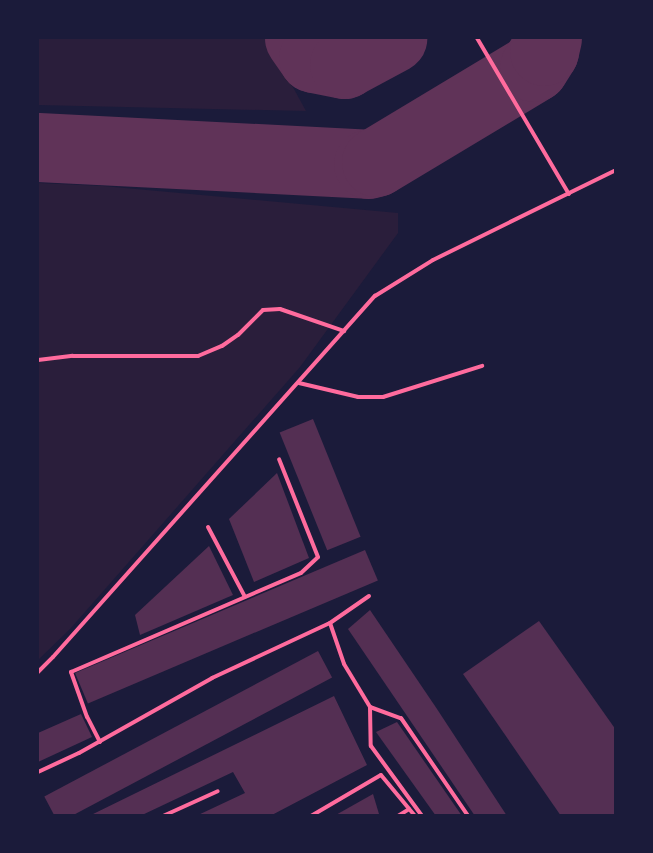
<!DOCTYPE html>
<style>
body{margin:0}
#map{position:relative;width:653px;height:853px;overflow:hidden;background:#1b1b3a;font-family:Arial,sans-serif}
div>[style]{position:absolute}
.green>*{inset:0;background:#2a1e3b}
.taxiway>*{height:69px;margin:-34.5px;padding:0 34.5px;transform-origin:34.5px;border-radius:34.5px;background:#603358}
.building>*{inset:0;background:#542f53;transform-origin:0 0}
.service>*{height:4px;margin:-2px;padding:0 2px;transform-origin:2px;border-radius:2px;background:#ff6b9d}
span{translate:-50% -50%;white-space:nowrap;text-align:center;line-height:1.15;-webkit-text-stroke:5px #1b1b3a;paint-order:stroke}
.frame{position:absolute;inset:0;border:39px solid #1b1b3a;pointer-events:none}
</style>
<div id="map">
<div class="green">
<i style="clip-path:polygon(38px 38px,266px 38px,306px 111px,38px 105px)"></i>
<i style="clip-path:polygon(38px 183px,103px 186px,398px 213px,398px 233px,300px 367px,70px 629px,38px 660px)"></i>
</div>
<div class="taxiway">
<i style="left:299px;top:38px;width:24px;rotate:55deg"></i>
<i style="left:313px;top:58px;width:32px;rotate:11deg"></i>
<i style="left:344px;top:64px;width:55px;rotate:-28.4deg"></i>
<i style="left:38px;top:147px;width:330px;rotate:2.9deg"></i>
<i style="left:368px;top:164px;width:8px;rotate:-14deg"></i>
<i style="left:376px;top:162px;width:184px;rotate:-31deg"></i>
<i style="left:534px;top:67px;width:19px;rotate:-58deg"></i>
<i style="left:544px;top:51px;width:13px;rotate:-77deg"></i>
</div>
<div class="building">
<i style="left:313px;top:419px;width:127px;height:36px;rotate:68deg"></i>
<i style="clip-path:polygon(277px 473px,309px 558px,254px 582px,229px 519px)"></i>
<i style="clip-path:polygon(209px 546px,233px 595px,140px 635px,135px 615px)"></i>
<i style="left:365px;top:550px;width:33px;height:315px;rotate:67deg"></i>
<i style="clip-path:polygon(370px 610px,437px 709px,507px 816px,475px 816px,348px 629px)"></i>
<i style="clip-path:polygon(539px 621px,616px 730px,616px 816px,561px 816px,463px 674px)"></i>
<i style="left:318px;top:651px;width:30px;height:310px;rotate:62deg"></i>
<i style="clip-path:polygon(334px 696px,367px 765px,270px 816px,196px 816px,245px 793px,233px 772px,140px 816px,89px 816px)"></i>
<i style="clip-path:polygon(81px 714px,92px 737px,38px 762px,38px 733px)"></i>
<i style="clip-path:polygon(397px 722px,462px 816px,436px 816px,376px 732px)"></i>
<i style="clip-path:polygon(373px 794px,379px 814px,334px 816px)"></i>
</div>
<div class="service">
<i style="left:477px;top:38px;width:181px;rotate:59.5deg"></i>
<i style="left:38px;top:360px;width:35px;rotate:-7deg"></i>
<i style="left:73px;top:356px;width:125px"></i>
<i style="left:198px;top:356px;width:26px;rotate:-23deg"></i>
<i style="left:222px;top:346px;width:19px;rotate:-35deg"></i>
<i style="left:238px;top:335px;width:35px;rotate:-45deg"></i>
<i style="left:263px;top:310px;width:17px;rotate:-3deg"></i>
<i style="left:280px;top:309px;width:68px;rotate:19deg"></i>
<i style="left:299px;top:383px;width:61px;rotate:13.3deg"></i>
<i style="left:358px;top:397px;width:25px"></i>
<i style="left:383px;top:397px;width:104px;rotate:-17.4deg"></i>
<i style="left:208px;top:527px;width:79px;rotate:62.1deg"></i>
<i style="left:369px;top:596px;width:47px;rotate:145.3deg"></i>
<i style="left:330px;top:623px;width:43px;rotate:71.1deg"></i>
<i style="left:344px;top:664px;width:50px;rotate:58.8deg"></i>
<i style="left:370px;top:707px;width:39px;rotate:89deg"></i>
<i style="left:371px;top:746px;width:87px;rotate:53.9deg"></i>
<i style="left:38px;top:672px;width:21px;rotate:-45deg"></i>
<i style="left:53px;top:657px;width:484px;rotate:-48.3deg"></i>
<i style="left:375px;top:296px;width:68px;rotate:-31.8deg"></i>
<i style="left:433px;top:260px;width:204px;rotate:-26.2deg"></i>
<i style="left:370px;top:707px;width:33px;rotate:20deg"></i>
<i style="left:401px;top:718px;width:119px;rotate:55.6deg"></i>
<i style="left:100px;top:742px;width:28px;rotate:-117deg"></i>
<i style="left:87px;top:717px;width:48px;rotate:-109.6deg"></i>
<i style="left:71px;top:672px;width:250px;rotate:-23.3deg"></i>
<i style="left:301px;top:573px;width:23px;rotate:-43deg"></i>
<i style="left:318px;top:557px;width:105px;rotate:-111.7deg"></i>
<i style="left:38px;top:772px;width:45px;rotate:-24.9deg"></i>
<i style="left:79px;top:753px;width:153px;rotate:-29.4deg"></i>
<i style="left:212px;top:678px;width:130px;rotate:-25deg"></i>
<i style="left:163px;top:816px;width:60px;rotate:-24.4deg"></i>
<i style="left:311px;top:816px;width:81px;rotate:-30.4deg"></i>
<i style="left:381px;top:775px;width:53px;rotate:50.3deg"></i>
<i style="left:398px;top:816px;width:13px;rotate:-32deg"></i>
</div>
<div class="frame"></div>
</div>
